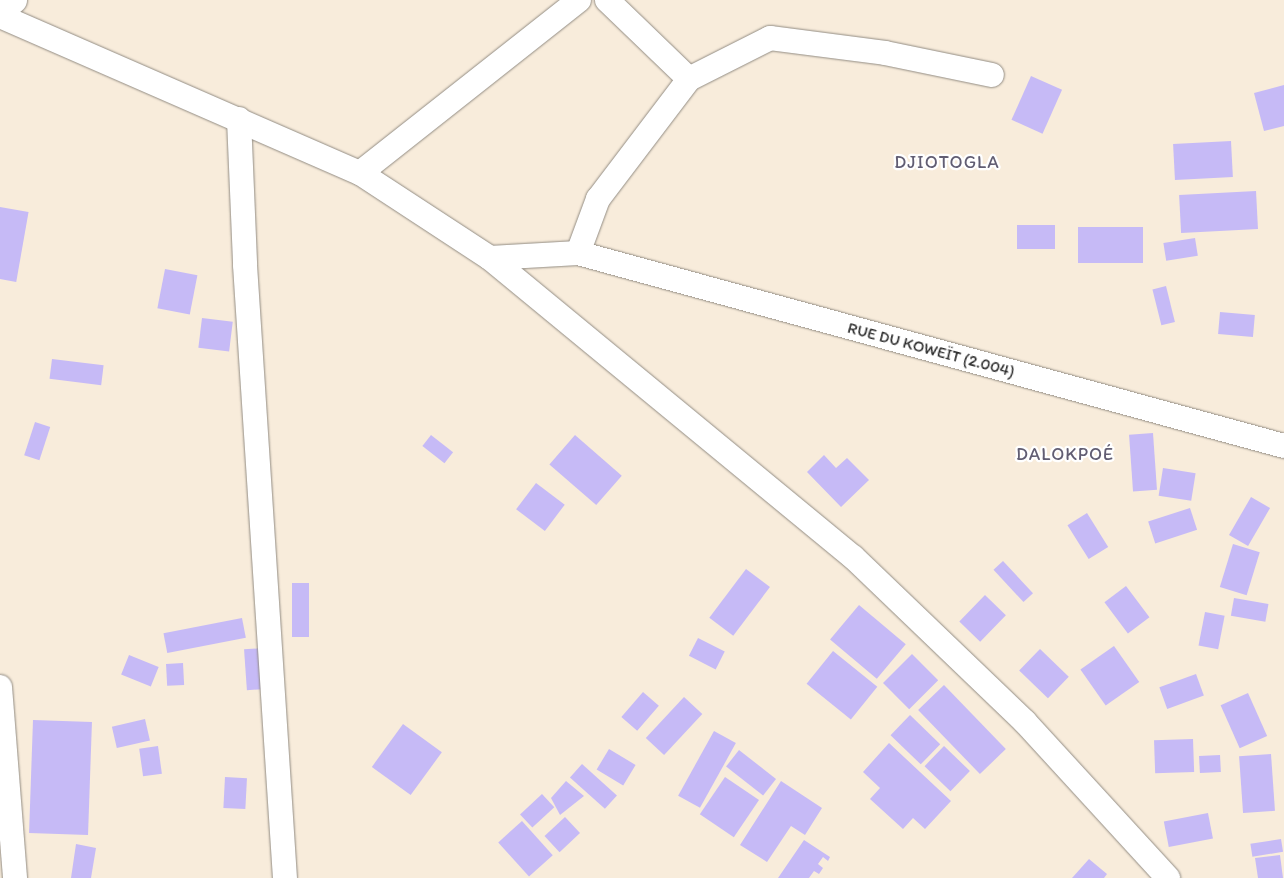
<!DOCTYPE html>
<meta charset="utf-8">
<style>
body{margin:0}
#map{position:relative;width:1284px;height:878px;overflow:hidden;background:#f8ecdb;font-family:Itim,sans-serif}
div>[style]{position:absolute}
.building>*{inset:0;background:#c6baf6;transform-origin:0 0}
.roads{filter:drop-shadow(0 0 1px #928c83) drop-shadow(0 0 1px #928c83)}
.street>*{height:24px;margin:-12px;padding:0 12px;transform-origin:12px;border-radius:12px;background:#fff}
.highway>*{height:28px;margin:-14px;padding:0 14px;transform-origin:14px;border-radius:14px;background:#fff}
span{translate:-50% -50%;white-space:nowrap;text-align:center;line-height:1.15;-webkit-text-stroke:4.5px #fff;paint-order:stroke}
.street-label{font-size:16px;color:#2b2b2b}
.neighbourhood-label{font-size:18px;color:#615d72;letter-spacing:1px}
</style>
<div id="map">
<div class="building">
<i style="left:1031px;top:76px;width:34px;height:48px;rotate:24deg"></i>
<i style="clip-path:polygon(1284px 85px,1284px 126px,1264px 131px,1254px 93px)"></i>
<i style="left:1231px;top:141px;width:36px;height:58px;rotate:87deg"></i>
<i style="left:1256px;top:191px;width:38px;height:77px;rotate:87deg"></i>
<i style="left:0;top:207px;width:29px;height:71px;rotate:10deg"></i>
<i style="left:1055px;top:225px;width:24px;height:38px;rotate:90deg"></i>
<i style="left:1078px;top:227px;width:65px;height:36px"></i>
<i style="left:1195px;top:238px;width:18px;height:32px;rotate:81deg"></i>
<i style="left:165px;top:269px;width:33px;height:40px;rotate:11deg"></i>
<i style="left:1166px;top:286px;width:37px;height:14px;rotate:76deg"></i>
<i style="left:1220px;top:312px;width:35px;height:22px;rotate:5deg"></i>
<i style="left:202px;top:318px;width:31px;height:30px;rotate:7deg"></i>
<i style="left:52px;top:359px;width:52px;height:20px;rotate:7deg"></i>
<i style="left:35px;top:422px;width:16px;height:35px;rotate:18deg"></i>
<i style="left:1153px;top:433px;width:57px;height:24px;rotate:86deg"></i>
<i style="left:431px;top:435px;width:28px;height:14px;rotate:38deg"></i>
<i style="left:575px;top:435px;width:62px;height:39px;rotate:41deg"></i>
<i style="clip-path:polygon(824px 455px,836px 468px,847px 458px,869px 480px,841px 507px,807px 472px)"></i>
<i style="left:1163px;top:468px;width:33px;height:28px;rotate:9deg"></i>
<i style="left:536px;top:483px;width:36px;height:33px;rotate:37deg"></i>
<i style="left:1251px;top:497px;width:22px;height:44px;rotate:30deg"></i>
<i style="left:1190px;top:508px;width:23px;height:44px;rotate:72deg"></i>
<i style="left:1087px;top:513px;width:40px;height:23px;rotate:58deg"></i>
<i style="left:1233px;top:544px;width:28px;height:45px;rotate:17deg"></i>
<i style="left:1003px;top:561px;width:44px;height:13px;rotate:47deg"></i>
<i style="left:746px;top:569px;width:30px;height:61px;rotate:37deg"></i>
<i style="left:292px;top:583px;width:17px;height:54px"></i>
<i style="left:1126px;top:586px;width:39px;height:27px;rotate:53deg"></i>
<i style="left:985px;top:595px;width:29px;height:37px;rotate:44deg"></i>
<i style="left:1234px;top:598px;width:35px;height:18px;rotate:10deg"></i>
<i style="left:859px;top:605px;width:61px;height:45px;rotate:40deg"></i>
<i style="left:1205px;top:612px;width:20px;height:34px;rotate:11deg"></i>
<i style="left:242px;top:618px;width:20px;height:80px;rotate:79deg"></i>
<i style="left:698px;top:638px;width:30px;height:20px;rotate:27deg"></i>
<i style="left:1114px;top:646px;width:44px;height:41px;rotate:55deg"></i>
<i style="left:263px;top:648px;width:41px;height:19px;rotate:86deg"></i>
<i style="left:1040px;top:649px;width:40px;height:30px;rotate:44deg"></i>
<i style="left:833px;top:651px;width:57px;height:42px;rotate:39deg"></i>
<i style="left:912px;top:654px;width:37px;height:41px;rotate:45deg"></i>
<i style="left:129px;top:655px;width:32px;height:21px;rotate:22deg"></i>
<i style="left:183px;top:663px;width:22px;height:17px;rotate:87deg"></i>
<i style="left:1196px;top:674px;width:23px;height:39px;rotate:70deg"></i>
<i style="left:944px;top:685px;width:89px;height:36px;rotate:46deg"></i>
<i style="left:643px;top:692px;width:21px;height:33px;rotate:41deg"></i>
<i style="left:1248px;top:693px;width:47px;height:30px;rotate:66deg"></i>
<i style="left:684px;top:697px;width:25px;height:56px;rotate:43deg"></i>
<i style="left:910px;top:715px;width:42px;height:28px;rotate:44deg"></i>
<i style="left:145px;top:719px;width:22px;height:34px;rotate:77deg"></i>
<i style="left:33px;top:720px;width:59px;height:113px;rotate:2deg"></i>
<i style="left:403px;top:724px;width:48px;height:53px;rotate:36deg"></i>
<i style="left:714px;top:731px;width:25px;height:74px;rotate:29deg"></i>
<i style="left:1193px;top:739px;width:33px;height:39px;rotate:88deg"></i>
<i style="clip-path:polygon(889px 743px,951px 801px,925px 829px,913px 818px,903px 829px,870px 799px,880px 788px,863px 772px)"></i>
<i style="left:158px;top:746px;width:28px;height:19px;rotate:82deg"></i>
<i style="left:944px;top:746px;width:36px;height:28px;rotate:44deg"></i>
<i style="left:609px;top:749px;width:31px;height:24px;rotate:31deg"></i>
<i style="left:739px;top:750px;width:47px;height:21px;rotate:38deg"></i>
<i style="left:1271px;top:754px;width:57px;height:32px;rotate:86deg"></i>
<i style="left:1220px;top:755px;width:17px;height:21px;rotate:87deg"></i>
<i style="left:582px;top:764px;width:47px;height:18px;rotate:42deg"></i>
<i style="left:225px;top:777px;width:22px;height:31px;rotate:3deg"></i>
<i style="left:725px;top:777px;width:41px;height:45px;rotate:34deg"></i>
<i style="clip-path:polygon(566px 781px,584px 796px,560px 815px,551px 798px)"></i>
<i style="clip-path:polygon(781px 781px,822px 808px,805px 835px,791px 826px,767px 862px,740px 845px)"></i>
<i style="left:542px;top:794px;width:18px;height:30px;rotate:47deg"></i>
<i style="left:1208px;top:813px;width:26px;height:45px;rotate:79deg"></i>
<i style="left:565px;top:817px;width:22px;height:28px;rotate:47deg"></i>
<i style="left:522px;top:821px;width:46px;height:32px;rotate:48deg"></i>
<i style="left:1281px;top:839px;width:13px;height:31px;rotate:81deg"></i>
<i style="clip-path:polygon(804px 840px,830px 857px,828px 861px,823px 857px,818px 864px,823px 868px,819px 874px,814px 871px,809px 878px,778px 878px)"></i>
<i style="clip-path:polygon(76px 844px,96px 848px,91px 878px,71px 878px)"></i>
<i style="clip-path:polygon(1280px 855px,1283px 878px,1258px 878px,1255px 858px)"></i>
<i style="clip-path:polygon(1089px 859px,1107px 874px,1104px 878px,1072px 878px)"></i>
</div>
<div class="roads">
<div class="street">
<i style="left:607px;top:0;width:114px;rotate:43.9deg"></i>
<i style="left:689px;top:79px;width:91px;rotate:-26.8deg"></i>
<i style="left:770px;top:38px;width:116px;rotate:7.4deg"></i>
<i style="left:885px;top:53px;width:109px;rotate:11.6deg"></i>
<i style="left:0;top:16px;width:393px;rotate:23.6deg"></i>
<i style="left:360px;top:173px;width:155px;rotate:33.2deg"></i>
<i style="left:490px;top:258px;width:88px;rotate:-3.3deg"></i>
<i style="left:578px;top:253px;width:732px;rotate:15.29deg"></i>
<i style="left:239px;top:119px;width:146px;rotate:87.6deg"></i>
<i style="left:245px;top:265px;width:614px;rotate:86.27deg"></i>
<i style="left:360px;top:173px;width:279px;rotate:-38.3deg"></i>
<i style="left:578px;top:253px;width:58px;rotate:-69.7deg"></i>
<i style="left:598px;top:199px;width:151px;rotate:-52.8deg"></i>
<i style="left:490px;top:258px;width:470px;rotate:39.5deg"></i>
<i style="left:853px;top:557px;width:238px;rotate:43.8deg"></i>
<i style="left:1025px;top:722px;width:212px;rotate:47.5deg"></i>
<i style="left:0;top:687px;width:192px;rotate:85.5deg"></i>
</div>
<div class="highway">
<i style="left:0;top:9px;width:16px;rotate:-35deg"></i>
</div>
</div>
<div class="street-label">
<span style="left:931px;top:350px;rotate:15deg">RUE DU KOWEÏT (2.004)</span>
</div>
<div class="neighbourhood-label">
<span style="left:947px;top:162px">DJIOTOGLA</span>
<span style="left:1065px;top:454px">DALOKPOÉ</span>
</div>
</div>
